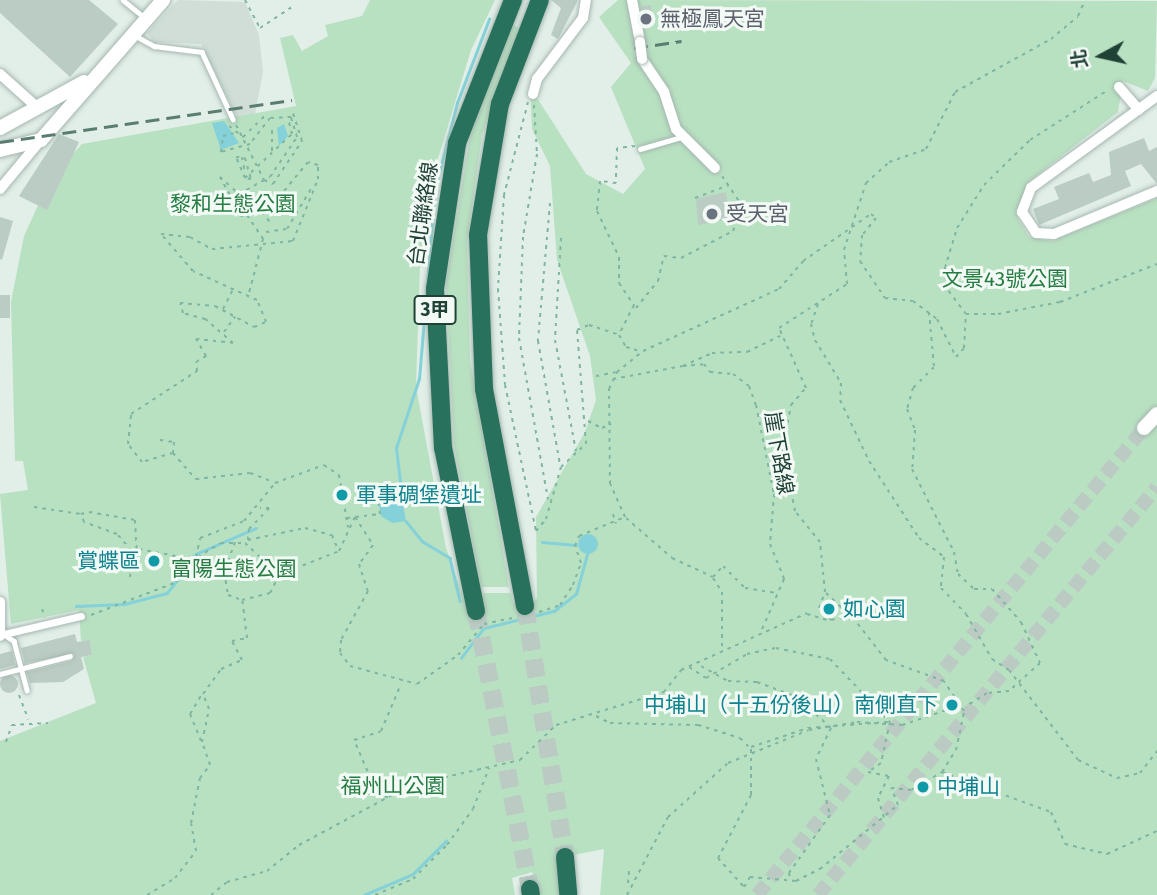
<!DOCTYPE html>
<meta charset="utf-8">
<style>
body{margin:0}
#map{position:relative;width:1157px;height:895px;overflow:hidden;background:#e2eee8;font-family:"Fira Sans","Noto Sans TC",sans-serif}
div>[style]{position:absolute}
.built>*{inset:0;background:#d0ded7}
.green>*{inset:0;background:#b8e1c1}
.water>*{inset:0;background:#84d1d9}
.round{border-radius:50%}
.stream>*{height:2.5px;margin:-1.25px;padding:0 1.25px;transform-origin:1.25px;border-radius:1.25px;background:#84d1d9}
.building>*{inset:0;background:#baccc3;transform-origin:0 0}
.secondary-tunnel>*{height:14px;margin-top:-7px;transform-origin:0;background:repeating-linear-gradient(90deg,#bbcbc4 0 14px,transparent 0 21px)}
.motorway-tunnel>*{height:18px;margin-top:-9px;transform-origin:0;background:repeating-linear-gradient(90deg,#bbcbc4 0 18px,transparent 0 27px)}
.path>*{height:2px;margin-top:-1px;transform-origin:0;background:repeating-linear-gradient(90deg,#7fb5a1 0 3.5px,transparent 0 8.5px)}
.roads{filter:drop-shadow(0 0 2px #a4b7af) drop-shadow(0 0 2px #a4b7af)}
.service>*{height:4.5px;margin:-2.25px;padding:0 2.25px;transform-origin:2.25px;border-radius:2.25px;background:#fff}
.pedestrian>*{height:7px;margin:-3.5px;padding:0 3.5px;transform-origin:3.5px;border-radius:3.5px;background:#fff}
.minor>*{height:10px;margin:-5px;padding:0 5px;transform-origin:5px;border-radius:5px;background:#fff}
.secondary>*{height:14px;margin:-7px;padding:0 7px;transform-origin:7px;border-radius:7px;background:#fff}
.motorway>*{height:18px;margin:-9px;padding:0 9px;transform-origin:9px;border-radius:9px;background:#28715d}
.rail>*{height:2.5px;margin-top:-1.25px;transform-origin:0;background:repeating-linear-gradient(90deg,#5a7d71 0 14px,transparent 0 21px)}
.bridges{filter:drop-shadow(0 0 2px #a4b7af) drop-shadow(0 0 2px #a4b7af)}
.minor-bridge>*{height:10px;margin:-5px;padding:0 5px;transform-origin:5px;border-radius:5px;background:#fff}
.dots>*{width:19px;height:19px;translate:-50% -50%;box-sizing:border-box;border:4px solid #f3faf6;border-radius:50%}
span{translate:-50% -50%;white-space:nowrap;text-align:center;line-height:1.15;-webkit-text-stroke:6px #f3faf6;paint-order:stroke}
.shield-label span{padding:2px 5px;background:#f3faf6;border:2px solid;border-radius:5px;-webkit-text-stroke-width:0}
.shield-label{font-size:19px;color:#204136;font-weight:700}
.worship-label{font-size:21px;color:#5b616d}
.left{translate:0 -50%;text-align:left}
.park-label{font-size:21px;color:#257d42}
.street-label{font-size:21px;color:#204136}
.culture-label{font-size:21px;color:#0d838f}
.right{translate:-100% -50%;text-align:right}
.north{position:absolute;left:1066px;top:21px;width:70px;height:70px;-webkit-text-stroke:5px #f3faf6;paint-order:stroke;rotate:262deg;font-size:19px;font-weight:700;line-height:28px;text-align:center;color:#204136}
.north::after{content:'';display:block;margin:auto;width:24px;height:32px;background:#204136;clip-path:polygon(50% 0,100% 100%,50% 72%,0 100%)}
</style>
<div id="map">
<div class="built">
<i style="clip-path:polygon(178px 0,245px 2px,259px 35px,263px 72px,255px 114px,237px 117px,201px 44px,154px 42px,147px 33px)"></i>
</div>
<div class="green">
<i style="clip-path:polygon(370px 0,495px 0,471px 50px,433px 175px,420px 264px,416px 387px,446px 548px,469px 613px,482px 608px,483px 593px,511px 593px,513px 603px,537px 599px,536px 517px,585px 432px,596px 400px,590px 356px,557px 260px,550px 166px,532px 129px,530px 87px,586px 174px,623px 194px,645px 169px,611px 87px,631px 63px,599px 17px,618px 0,1157px 1px,1155px 78px,1148px 91px,1123px 81px,1118px 112px,1027px 183px,1017px 217px,1029px 237px,1052px 241px,1157px 198px,1157px 895px,600px 895px,604px 849px,558px 858px,559px 895px,537px 895px,532px 872px,512px 878px,515px 895px,0 895px,0 741px,96px 703px,83px 657px,92px 655px,90px 641px,81px 641px,79px 610px,11px 624px,0 494px,28px 490px,23px 461px,15px 461px,11px 302px,24px 236px,50px 179px,82px 144px,296px 106px,280px 38px,293px 35px,302px 51px,328px 36px,325px 25px,362px 16px)"></i>
<i style="clip-path:polygon(511px 23px,519px 28px,482px 135px,467px 241px,470px 360px,509px 587px,481px 587px,454px 444px,446px 283px,470px 137px)"></i>
</div>
<div class="water">
<i style="clip-path:polygon(224px 121px,239px 143px,221px 150px,212px 123px)"></i>
<i style="clip-path:polygon(284px 124px,288px 136px,279px 146px,277px 128px)"></i>
<i style="clip-path:polygon(378px 498px,402px 499px,406px 521px,392px 523px,381px 516px)"></i>
<i class="round" style="left:578px;top:534px;width:20px;height:20px"></i>
</div>
<div class="stream">
<i style="left:366px;top:493px;width:13px;rotate:23deg"></i>
<i style="left:402px;top:499px;width:51px;rotate:-96.7deg"></i>
<i style="left:396px;top:448px;width:73px;rotate:-71.6deg"></i>
<i style="left:419px;top:379px;width:191px;rotate:-85.2deg"></i>
<i style="left:435px;top:189px;width:89px;rotate:-75.7deg"></i>
<i style="left:457px;top:103px;width:90px;rotate:-69.1deg"></i>
<i style="left:406px;top:521px;width:26px;rotate:51deg"></i>
<i style="left:422px;top:541px;width:33px;rotate:31deg"></i>
<i style="left:450px;top:558px;width:44px;rotate:76.9deg"></i>
<i style="left:542px;top:542px;width:34px;rotate:5deg"></i>
<i style="left:196px;top:554px;width:65px;rotate:-23.4deg"></i>
<i style="left:185px;top:562px;width:10px;rotate:-37deg"></i>
<i style="left:76px;top:606px;width:48px;rotate:-2.4deg"></i>
<i style="left:124px;top:604px;width:44px;rotate:-14.3deg"></i>
<i style="left:167px;top:593px;width:33px;rotate:-52deg"></i>
<i style="left:461px;top:658px;width:38px;rotate:-53deg"></i>
<i style="left:484px;top:628px;width:72px;rotate:-13.7deg"></i>
<i style="left:554px;top:611px;width:28px;rotate:-38deg"></i>
<i style="left:576px;top:594px;width:45px;rotate:-74.4deg"></i>
<i style="left:364px;top:895px;width:53px;rotate:-23.2deg"></i>
<i style="left:413px;top:874px;width:47px;rotate:-45deg"></i>
</div>
<div class="building">
<i style="clip-path:polygon(0 0,89px 0,118px 24px,70px 77px,0 13px)"></i>
<i style="clip-path:polygon(551px 0,578px 0,558px 39px,551px 35px,561px 8px)"></i>
<i style="left:651px;top:5px;width:17px;height:10px;rotate:83deg"></i>
<i style="clip-path:polygon(59px 134px,79px 142px,47px 210px,19px 196px)"></i>
<i style="clip-path:polygon(1144px 138px,1149px 151px,1157px 147px,1157px 184px,1141px 164px,1125px 171px,1131px 186px,1039px 225px,1033px 209px,1059px 199px,1054px 187px,1089px 173px,1093px 182px,1111px 175px,1109px 152px)"></i>
<i style="clip-path:polygon(726px 192px,730px 219px,698px 225px,696px 199px)"></i>
<i style="clip-path:polygon(0 217px,13px 221px,2px 260px,0 259px)"></i>
<i style="left:0;top:295px;width:10px;height:23px"></i>
<i style="clip-path:polygon(75px 634px,77px 642px,90px 640px,92px 655px,81px 657px,84px 669px,63px 682px,30px 683px,27px 672px,71px 661px,74px 654px,25px 663px,21px 648px)"></i>
<i style="clip-path:polygon(12px 651px,15px 665px,0 669px,0 654px)"></i>
<i class="round" style="left:0;top:675px;width:18px;height:18px"></i>
</div>
<div class="secondary-tunnel">
<i style="left:757px;top:895px;width:607px;rotate:-50.35deg"></i>
<i style="left:818px;top:895px;width:530px;rotate:-50.28deg"></i>
</div>
<div class="motorway-tunnel">
<i style="left:525px;top:606px;width:254px;rotate:80.9deg"></i>
<i style="left:476px;top:611px;width:283px;rotate:79deg"></i>
</div>
<div class="path">
<i style="left:245px;top:0;width:32px;rotate:62deg"></i>
<i style="left:260px;top:28px;width:42px;rotate:-33.3deg"></i>
<i style="left:528px;top:102px;width:96px;rotate:104.5deg"></i>
<i style="left:504px;top:195px;width:94px;rotate:93.7deg"></i>
<i style="left:498px;top:289px;width:96px;rotate:85.8deg"></i>
<i style="left:505px;top:385px;width:149px;rotate:78deg"></i>
<i style="left:534px;top:105px;width:49px;rotate:86.5deg"></i>
<i style="left:537px;top:154px;width:84px;rotate:99.6deg"></i>
<i style="left:523px;top:237px;width:101px;rotate:92.3deg"></i>
<i style="left:519px;top:338px;width:164px;rotate:79.8deg"></i>
<i style="left:236px;top:125px;width:62px;rotate:63deg"></i>
<i style="left:264px;top:180px;width:10px;rotate:24deg"></i>
<i style="left:273px;top:184px;width:52px;rotate:-56deg"></i>
<i style="left:302px;top:141px;width:29px;rotate:-108deg"></i>
<i style="left:229px;top:126px;width:18px;rotate:38deg"></i>
<i style="left:243px;top:137px;width:33px;rotate:-44deg"></i>
<i style="left:635px;top:146px;width:18px;rotate:174deg"></i>
<i style="left:617px;top:148px;width:35px;rotate:92deg"></i>
<i style="left:616px;top:183px;width:16px;rotate:-173deg"></i>
<i style="left:600px;top:181px;width:30px;rotate:96deg"></i>
<i style="left:597px;top:211px;width:51px;rotate:64.4deg"></i>
<i style="left:619px;top:257px;width:26px;rotate:90deg"></i>
<i style="left:619px;top:283px;width:27px;rotate:56deg"></i>
<i style="left:634px;top:305px;width:34px;rotate:117deg"></i>
<i style="left:619px;top:335px;width:14px;rotate:60deg"></i>
<i style="left:626px;top:347px;width:14px;rotate:17deg"></i>
<i style="left:272px;top:151px;width:22px;rotate:-90deg"></i>
<i style="left:236px;top:157px;width:9px;rotate:6deg"></i>
<i style="left:245px;top:158px;width:22px;rotate:74deg"></i>
<i style="left:251px;top:179px;width:6px;rotate:-171deg"></i>
<i style="left:245px;top:178px;width:23px;rotate:-113deg"></i>
<i style="left:242px;top:157px;width:15px;rotate:79deg"></i>
<i style="left:245px;top:178px;width:64px;rotate:-43.1deg"></i>
<i style="left:292px;top:134px;width:16px;rotate:-104deg"></i>
<i style="left:695px;top:198px;width:36px;rotate:-21deg"></i>
<i style="left:550px;top:203px;width:139px;rotate:95deg"></i>
<i style="left:538px;top:341px;width:126px;rotate:79.9deg"></i>
<i style="left:262px;top:212px;width:16px;rotate:52deg"></i>
<i style="left:247px;top:215px;width:29px;rotate:56deg"></i>
<i style="left:263px;top:239px;width:56px;rotate:104.5deg"></i>
<i style="left:266px;top:232px;width:21px;rotate:-8deg"></i>
<i style="left:287px;top:229px;width:49px;rotate:-59.2deg"></i>
<i style="left:561px;top:238px;width:102px;rotate:93.4deg"></i>
<i style="left:555px;top:340px;width:113px;rotate:79.3deg"></i>
<i style="left:818px;top:304px;width:21px;rotate:109deg"></i>
<i style="left:811px;top:324px;width:16px;rotate:76deg"></i>
<i style="left:815px;top:340px;width:50px;rotate:58.8deg"></i>
<i style="left:841px;top:383px;width:17px;rotate:93deg"></i>
<i style="left:840px;top:400px;width:68px;rotate:64.6deg"></i>
<i style="left:869px;top:461px;width:92px;rotate:57deg"></i>
<i style="left:919px;top:538px;width:31px;rotate:37deg"></i>
<i style="left:944px;top:557px;width:31px;rotate:96deg"></i>
<i style="left:941px;top:588px;width:36px;rotate:46deg"></i>
<i style="left:966px;top:614px;width:52px;rotate:60deg"></i>
<i style="left:992px;top:659px;width:20px;rotate:33deg"></i>
<i style="left:1009px;top:670px;width:113px;rotate:52.5deg"></i>
<i style="left:1078px;top:760px;width:43px;rotate:24.8deg"></i>
<i style="left:1117px;top:778px;width:24px;rotate:-12deg"></i>
<i style="left:1140px;top:773px;width:28px;rotate:-52deg"></i>
<i style="left:636px;top:308px;width:35px;rotate:-51deg"></i>
<i style="left:658px;top:281px;width:26px;rotate:-77deg"></i>
<i style="left:664px;top:256px;width:17px;rotate:7deg"></i>
<i style="left:681px;top:258px;width:59px;rotate:-27.4deg"></i>
<i style="left:733px;top:231px;width:26px;rotate:-67deg"></i>
<i style="left:743px;top:207px;width:37px;rotate:-124deg"></i>
<i style="left:223px;top:309px;width:22px;rotate:-63deg"></i>
<i style="left:929px;top:312px;width:55px;rotate:84.8deg"></i>
<i style="left:934px;top:367px;width:30px;rotate:135deg"></i>
<i style="left:913px;top:388px;width:22px;rotate:106deg"></i>
<i style="left:907px;top:409px;width:22px;rotate:69deg"></i>
<i style="left:915px;top:430px;width:39px;rotate:94deg"></i>
<i style="left:912px;top:469px;width:93px;rotate:63.2deg"></i>
<i style="left:954px;top:552px;width:22px;rotate:80deg"></i>
<i style="left:958px;top:574px;width:22px;rotate:43deg"></i>
<i style="left:974px;top:589px;width:18px"></i>
<i style="left:992px;top:589px;width:44px;rotate:48.7deg"></i>
<i style="left:1021px;top:622px;width:45px;rotate:65.1deg"></i>
<i style="left:1040px;top:663px;width:42px;rotate:137.9deg"></i>
<i style="left:1009px;top:691px;width:22px;rotate:175deg"></i>
<i style="left:987px;top:693px;width:26px;rotate:148deg"></i>
<i style="left:966px;top:314px;width:34px;rotate:-127deg"></i>
<i style="left:946px;top:287px;width:19px;rotate:-93deg"></i>
<i style="left:945px;top:268px;width:42px;rotate:-73.3deg"></i>
<i style="left:957px;top:228px;width:51px;rotate:-57.9deg"></i>
<i style="left:984px;top:185px;width:64px;rotate:-44.4deg"></i>
<i style="left:1030px;top:140px;width:93px;rotate:-32.7deg"></i>
<i style="left:224px;top:332px;width:19px;rotate:-54deg"></i>
<i style="left:683px;top:366px;width:21px;rotate:-5deg"></i>
<i style="left:704px;top:364px;width:10px;rotate:53deg"></i>
<i style="left:710px;top:372px;width:23px;rotate:5deg"></i>
<i style="left:733px;top:374px;width:20px;rotate:37deg"></i>
<i style="left:749px;top:386px;width:20px;rotate:70deg"></i>
<i style="left:756px;top:405px;width:91px;rotate:78.6deg"></i>
<i style="left:774px;top:494px;width:50px;rotate:94.6deg"></i>
<i style="left:770px;top:544px;width:38px;rotate:68deg"></i>
<i style="left:784px;top:579px;width:60px;rotate:113.6deg"></i>
<i style="left:596px;top:376px;width:20px;rotate:-11deg"></i>
<i style="left:613px;top:379px;width:71px;rotate:-10.5deg"></i>
<i style="left:683px;top:366px;width:32px;rotate:-24deg"></i>
<i style="left:712px;top:353px;width:35px;rotate:-2deg"></i>
<i style="left:747px;top:352px;width:37px;rotate:-26deg"></i>
<i style="left:588px;top:421px;width:16px;rotate:27deg"></i>
<i style="left:602px;top:428px;width:10px;rotate:-24deg"></i>
<i style="left:160px;top:440px;width:14px;rotate:8deg"></i>
<i style="left:174px;top:442px;width:11px;rotate:95deg"></i>
<i style="left:173px;top:453px;width:35px;rotate:49deg"></i>
<i style="left:196px;top:479px;width:54px;rotate:-6.3deg"></i>
<i style="left:250px;top:473px;width:26px;rotate:21deg"></i>
<i style="left:173px;top:453px;width:32px;rotate:164deg"></i>
<i style="left:142px;top:462px;width:23px;rotate:-128deg"></i>
<i style="left:128px;top:444px;width:30px;rotate:-84deg"></i>
<i style="left:131px;top:414px;width:79px;rotate:-33.1deg"></i>
<i style="left:197px;top:371px;width:9px;rotate:-96deg"></i>
<i style="left:196px;top:362px;width:12px;rotate:-31deg"></i>
<i style="left:206px;top:356px;width:20px;rotate:-120deg"></i>
<i style="left:196px;top:339px;width:37px;rotate:6deg"></i>
<i style="left:233px;top:343px;width:37px;rotate:-139deg"></i>
<i style="left:205px;top:319px;width:23px;rotate:-165deg"></i>
<i style="left:183px;top:313px;width:10px;rotate:-107deg"></i>
<i style="left:180px;top:303px;width:35px;rotate:5deg"></i>
<i style="left:215px;top:306px;width:44px;rotate:28.3deg"></i>
<i style="left:254px;top:327px;width:13px;rotate:-23deg"></i>
<i style="left:266px;top:322px;width:24px;rotate:-112deg"></i>
<i style="left:257px;top:300px;width:70px;rotate:-155.6deg"></i>
<i style="left:193px;top:271px;width:49px;rotate:-130.9deg"></i>
<i style="left:161px;top:234px;width:29px;rotate:6deg"></i>
<i style="left:190px;top:237px;width:25px;rotate:29deg"></i>
<i style="left:212px;top:249px;width:81px;rotate:-5.6deg"></i>
<i style="left:293px;top:241px;width:67px;rotate:-68deg"></i>
<i style="left:318px;top:179px;width:14px;rotate:-90deg"></i>
<i style="left:318px;top:165px;width:10px;rotate:-163deg"></i>
<i style="left:308px;top:162px;width:45px;rotate:129.6deg"></i>
<i style="left:279px;top:197px;width:42px;rotate:151.6deg"></i>
<i style="left:242px;top:217px;width:46px;rotate:-118.8deg"></i>
<i style="left:220px;top:177px;width:25px;rotate:42deg"></i>
<i style="left:239px;top:194px;width:35px;rotate:-29deg"></i>
<i style="left:270px;top:177px;width:48px;rotate:-56deg"></i>
<i style="left:297px;top:137px;width:21px;rotate:-107deg"></i>
<i style="left:291px;top:117px;width:21px;rotate:177deg"></i>
<i style="left:270px;top:118px;width:33px;rotate:128deg"></i>
<i style="left:250px;top:144px;width:30px;rotate:165deg"></i>
<i style="left:221px;top:152px;width:16px;rotate:-83deg"></i>
<i style="left:223px;top:136px;width:11px;rotate:-15deg"></i>
<i style="left:384px;top:497px;width:17px;rotate:-25deg"></i>
<i style="left:34px;top:507px;width:47px;rotate:8.7deg"></i>
<i style="left:89px;top:512px;width:47px;rotate:9.9deg"></i>
<i style="left:135px;top:520px;width:37px;rotate:87deg"></i>
<i style="left:137px;top:557px;width:30px;rotate:-131deg"></i>
<i style="left:117px;top:534px;width:35px;rotate:-160deg"></i>
<i style="left:84px;top:522px;width:9px;rotate:-111deg"></i>
<i style="left:81px;top:514px;width:8px;rotate:-14deg"></i>
<i style="left:613px;top:514px;width:10px;rotate:73deg"></i>
<i style="left:355px;top:517px;width:33px;rotate:57deg"></i>
<i style="left:373px;top:545px;width:24px;rotate:126deg"></i>
<i style="left:359px;top:564px;width:28px;rotate:72deg"></i>
<i style="left:368px;top:591px;width:56px;rotate:118.9deg"></i>
<i style="left:341px;top:640px;width:13px;rotate:94deg"></i>
<i style="left:340px;top:653px;width:16px;rotate:52deg"></i>
<i style="left:350px;top:666px;width:69px;rotate:15deg"></i>
<i style="left:417px;top:684px;width:50px;rotate:-35.3deg"></i>
<i style="left:458px;top:655px;width:40px;rotate:-50deg"></i>
<i style="left:484px;top:624px;width:34px;rotate:-12deg"></i>
<i style="left:347px;top:518px;width:33px;rotate:-7deg"></i>
<i style="left:380px;top:514px;width:17px;rotate:-97deg"></i>
<i style="left:378px;top:497px;width:19px;rotate:3deg"></i>
<i style="left:626px;top:518px;width:61px;rotate:41deg"></i>
<i style="left:672px;top:558px;width:45px;rotate:24.9deg"></i>
<i style="left:713px;top:577px;width:15px;rotate:-48deg"></i>
<i style="left:723px;top:566px;width:31px;rotate:45deg"></i>
<i style="left:745px;top:588px;width:33px;rotate:9deg"></i>
<i style="left:536px;top:531px;width:16px;rotate:-50deg"></i>
<i style="left:546px;top:519px;width:54px;rotate:-73.9deg"></i>
<i style="left:561px;top:467px;width:34px;rotate:-43deg"></i>
<i style="left:586px;top:444px;width:114px;rotate:-94.5deg"></i>
<i style="left:577px;top:330px;width:13px;rotate:-23deg"></i>
<i style="left:589px;top:325px;width:32px;rotate:18deg"></i>
<i style="left:248px;top:540px;width:58px;rotate:-11.9deg"></i>
<i style="left:305px;top:528px;width:28px;rotate:15deg"></i>
<i style="left:332px;top:535px;width:16px;rotate:68deg"></i>
<i style="left:248px;top:540px;width:11px;rotate:-85deg"></i>
<i style="left:249px;top:529px;width:29px;rotate:-46deg"></i>
<i style="left:269px;top:508px;width:9px;rotate:180deg"></i>
<i style="left:235px;top:542px;width:32px;rotate:110deg"></i>
<i style="left:224px;top:572px;width:23px;rotate:80deg"></i>
<i style="left:228px;top:595px;width:15px;rotate:20deg"></i>
<i style="left:242px;top:600px;width:29px;rotate:-14deg"></i>
<i style="left:270px;top:593px;width:20px;rotate:-63deg"></i>
<i style="left:279px;top:575px;width:65px;rotate:-21.8deg"></i>
<i style="left:339px;top:551px;width:38px;rotate:-65deg"></i>
<i style="left:139px;top:549px;width:37px;rotate:11deg"></i>
<i style="left:175px;top:556px;width:11px;rotate:49deg"></i>
<i style="left:196px;top:557px;width:19px;rotate:-78deg"></i>
<i style="left:200px;top:538px;width:47px;rotate:-21.1deg"></i>
<i style="left:244px;top:521px;width:49px;rotate:-50.8deg"></i>
<i style="left:275px;top:483px;width:52px;rotate:-20.2deg"></i>
<i style="left:324px;top:465px;width:18px;rotate:34deg"></i>
<i style="left:339px;top:475px;width:53px;rotate:80.2deg"></i>
<i style="left:130px;top:577px;width:20px;rotate:-84deg"></i>
<i style="left:713px;top:578px;width:17px;rotate:57deg"></i>
<i style="left:722px;top:592px;width:58px;rotate:90deg"></i>
<i style="left:826px;top:593px;width:33px;rotate:43deg"></i>
<i style="left:42px;top:609px;width:9px;rotate:69deg"></i>
<i style="left:846px;top:610px;width:9px;rotate:-36deg"></i>
<i style="left:539px;top:612px;width:22px;rotate:-18deg"></i>
<i style="left:560px;top:605px;width:24px;rotate:-57deg"></i>
<i style="left:573px;top:585px;width:23px;rotate:-70deg"></i>
<i style="left:581px;top:563px;width:18px;rotate:-109deg"></i>
<i style="left:575px;top:546px;width:11px;rotate:-68deg"></i>
<i style="left:579px;top:536px;width:50px;rotate:-22.4deg"></i>
<i style="left:625px;top:517px;width:36px;rotate:-114deg"></i>
<i style="left:610px;top:484px;width:95px;rotate:-90.6deg"></i>
<i style="left:609px;top:389px;width:19px;rotate:-65deg"></i>
<i style="left:617px;top:372px;width:33px;rotate:-39deg"></i>
<i style="left:643px;top:351px;width:149px;rotate:-24.5deg"></i>
<i style="left:779px;top:289px;width:37px;rotate:-49deg"></i>
<i style="left:803px;top:261px;width:83px;rotate:-34.7deg"></i>
<i style="left:871px;top:214px;width:6px;rotate:39deg"></i>
<i style="left:876px;top:218px;width:22px;rotate:129deg"></i>
<i style="left:862px;top:235px;width:26px;rotate:94deg"></i>
<i style="left:860px;top:261px;width:45px;rotate:56deg"></i>
<i style="left:885px;top:298px;width:28px;rotate:6deg"></i>
<i style="left:913px;top:301px;width:30px;rotate:37deg"></i>
<i style="left:937px;top:319px;width:42px;rotate:63.4deg"></i>
<i style="left:956px;top:357px;width:12px;rotate:-48deg"></i>
<i style="left:964px;top:348px;width:34px;rotate:-87deg"></i>
<i style="left:966px;top:314px;width:32px"></i>
<i style="left:998px;top:314px;width:63px;rotate:-11deg"></i>
<i style="left:1060px;top:302px;width:104px;rotate:-21.4deg"></i>
<i style="left:807px;top:614px;width:24px;rotate:17deg"></i>
<i style="left:91px;top:615px;width:92px;rotate:-21deg"></i>
<i style="left:177px;top:582px;width:17px;rotate:-69deg"></i>
<i style="left:183px;top:566px;width:44px;rotate:-31.2deg"></i>
<i style="left:221px;top:543px;width:24px"></i>
<i style="left:245px;top:543px;width:47px;rotate:43.3deg"></i>
<i style="left:701px;top:666px;width:31px;rotate:29deg"></i>
<i style="left:728px;top:681px;width:29px;rotate:2deg"></i>
<i style="left:757px;top:682px;width:43px;rotate:20.6deg"></i>
<i style="left:797px;top:697px;width:46px;rotate:42.4deg"></i>
<i style="left:831px;top:728px;width:34px;rotate:116deg"></i>
<i style="left:816px;top:759px;width:58px;rotate:76deg"></i>
<i style="left:830px;top:815px;width:71px;rotate:125.3deg"></i>
<i style="left:789px;top:873px;width:8px;rotate:76deg"></i>
<i style="left:689px;top:667px;width:20px;rotate:33deg"></i>
<i style="left:706px;top:678px;width:48px;rotate:-30.3deg"></i>
<i style="left:747px;top:654px;width:30px;rotate:-12deg"></i>
<i style="left:776px;top:648px;width:55px;rotate:11.5deg"></i>
<i style="left:830px;top:659px;width:87px;rotate:46.4deg"></i>
<i style="left:890px;top:722px;width:42px;rotate:102.4deg"></i>
<i style="left:881px;top:763px;width:16px;rotate:145deg"></i>
<i style="left:19px;top:695px;width:26px;rotate:69deg"></i>
<i style="left:596px;top:716px;width:16px;rotate:27deg"></i>
<i style="left:610px;top:723px;width:88px;rotate:1.3deg"></i>
<i style="left:698px;top:725px;width:44px;rotate:17.2deg"></i>
<i style="left:740px;top:738px;width:16px;rotate:45deg"></i>
<i style="left:751px;top:749px;width:46px;rotate:90deg"></i>
<i style="left:751px;top:795px;width:71px;rotate:117.6deg"></i>
<i style="left:718px;top:858px;width:39px;rotate:48deg"></i>
<i style="left:744px;top:887px;width:12px;rotate:-59deg"></i>
<i style="left:750px;top:877px;width:46px;rotate:5deg"></i>
<i style="left:796px;top:881px;width:27px;rotate:-27deg"></i>
<i style="left:820px;top:869px;width:101px;rotate:-39.4deg"></i>
<i style="left:898px;top:805px;width:18px;rotate:-112deg"></i>
<i style="left:891px;top:788px;width:20px;rotate:6deg"></i>
<i style="left:911px;top:790px;width:36px;rotate:-30deg"></i>
<i style="left:942px;top:772px;width:26px;rotate:-58deg"></i>
<i style="left:956px;top:750px;width:40px;rotate:-78deg"></i>
<i style="left:964px;top:711px;width:36px;rotate:-124deg"></i>
<i style="left:944px;top:681px;width:62px;rotate:-160.1deg"></i>
<i style="left:886px;top:660px;width:57px;rotate:-127.9deg"></i>
<i style="left:851px;top:615px;width:21px;rotate:166deg"></i>
<i style="left:831px;top:620px;width:17px;rotate:-135deg"></i>
<i style="left:819px;top:608px;width:17px;rotate:-69deg"></i>
<i style="left:825px;top:592px;width:50px;rotate:-95.7deg"></i>
<i style="left:820px;top:542px;width:40px;rotate:-129deg"></i>
<i style="left:795px;top:511px;width:64px;rotate:-100.8deg"></i>
<i style="left:783px;top:448px;width:44px;rotate:-79.5deg"></i>
<i style="left:791px;top:405px;width:23px;rotate:-49deg"></i>
<i style="left:806px;top:388px;width:66px;rotate:-114.2deg"></i>
<i style="left:779px;top:328px;width:81px;rotate:-32.9deg"></i>
<i style="left:847px;top:284px;width:34px;rotate:-95deg"></i>
<i style="left:844px;top:250px;width:71px;rotate:-71.8deg"></i>
<i style="left:866px;top:183px;width:31px;rotate:-42deg"></i>
<i style="left:889px;top:162px;width:39px;rotate:-19deg"></i>
<i style="left:926px;top:149px;width:64px;rotate:-63deg"></i>
<i style="left:955px;top:92px;width:110px;rotate:-28.9deg"></i>
<i style="left:1051px;top:39px;width:35px;rotate:-40deg"></i>
<i style="left:1078px;top:16px;width:17px;rotate:-66deg"></i>
<i style="left:201px;top:741px;width:29px;rotate:-112deg"></i>
<i style="left:190px;top:714px;width:23px;rotate:-59deg"></i>
<i style="left:6px;top:742px;width:18px;rotate:-71deg"></i>
<i style="left:12px;top:725px;width:36px;rotate:-3deg"></i>
<i style="left:751px;top:747px;width:60px;rotate:-18.4deg"></i>
<i style="left:808px;top:728px;width:80px;rotate:-4.3deg"></i>
<i style="left:868px;top:772px;width:21px;rotate:11deg"></i>
<i style="left:889px;top:776px;width:25px;rotate:117deg"></i>
<i style="left:878px;top:798px;width:21px;rotate:73deg"></i>
<i style="left:942px;top:772px;width:116px;rotate:20.2deg"></i>
<i style="left:1051px;top:812px;width:35px;rotate:66deg"></i>
<i style="left:1065px;top:844px;width:43px;rotate:13.4deg"></i>
<i style="left:1107px;top:854px;width:55px;rotate:-24.7deg"></i>
<i style="left:388px;top:797px;width:20px;rotate:-171deg"></i>
<i style="left:368px;top:794px;width:15px;rotate:-79deg"></i>
<i style="left:371px;top:779px;width:43px;rotate:-113.6deg"></i>
<i style="left:354px;top:740px;width:28px;rotate:-18deg"></i>
<i style="left:381px;top:731px;width:51px;rotate:-66.9deg"></i>
<i style="left:628px;top:883px;width:12px;rotate:-85deg"></i>
<i style="left:147px;top:895px;width:33px;rotate:-31deg"></i>
<i style="left:175px;top:878px;width:34px;rotate:-52deg"></i>
<i style="left:196px;top:851px;width:28px;rotate:-100deg"></i>
<i style="left:191px;top:823px;width:46px;rotate:-78.7deg"></i>
<i style="left:200px;top:778px;width:16px;rotate:-52deg"></i>
<i style="left:210px;top:765px;width:24px;rotate:-109deg"></i>
<i style="left:202px;top:742px;width:34px;rotate:-78deg"></i>
<i style="left:209px;top:709px;width:16px;rotate:-112deg"></i>
<i style="left:203px;top:694px;width:31px;rotate:-54deg"></i>
<i style="left:221px;top:669px;width:23px;rotate:-23deg"></i>
<i style="left:242px;top:660px;width:21px;rotate:-118deg"></i>
<i style="left:232px;top:641px;width:15px;rotate:-11deg"></i>
<i style="left:247px;top:638px;width:38px;rotate:-97deg"></i>
<i style="left:211px;top:895px;width:21px;rotate:-39deg"></i>
<i style="left:227px;top:882px;width:41px;rotate:-15.4deg"></i>
<i style="left:267px;top:871px;width:41px;rotate:-39.1deg"></i>
<i style="left:299px;top:845px;width:127px;rotate:-28.2deg"></i>
<i style="left:411px;top:785px;width:112px;rotate:-12.9deg"></i>
<i style="left:520px;top:760px;width:50px;rotate:-44.2deg"></i>
<i style="left:556px;top:725px;width:113px;rotate:-17deg"></i>
<i style="left:664px;top:692px;width:28px;rotate:-52deg"></i>
<i style="left:681px;top:670px;width:138px;rotate:-24.3deg"></i>
<i style="left:375px;top:895px;width:41px;rotate:-22.8deg"></i>
<i style="left:413px;top:879px;width:48px;rotate:-45deg"></i>
<i style="left:447px;top:845px;width:44px;rotate:-54.2deg"></i>
<i style="left:473px;top:809px;width:44px;rotate:-68.7deg"></i>
<i style="left:627px;top:895px;width:88px;rotate:-62.3deg"></i>
<i style="left:668px;top:817px;width:81px;rotate:-42deg"></i>
<i style="left:728px;top:763px;width:87px;rotate:-22.2deg"></i>
<i style="left:809px;top:730px;width:49px;rotate:-9.5deg"></i>
<i style="left:857px;top:722px;width:45px;rotate:3.8deg"></i>
<i style="left:902px;top:725px;width:59px;rotate:-18.7deg"></i>
</div>
<div class="roads">
<div class="service">
<i style="left:123px;top:0;width:28px;rotate:39deg"></i>
<i style="left:136px;top:36px;width:21px;rotate:29deg"></i>
<i style="left:154px;top:46px;width:48px;rotate:7.1deg"></i>
<i style="left:202px;top:52px;width:74px;rotate:65.2deg"></i>
<i style="left:640px;top:149px;width:43px;rotate:-16.3deg"></i>
<i style="left:5px;top:635px;width:11px;rotate:34deg"></i>
<i style="left:14px;top:641px;width:51px;rotate:75.1deg"></i>
<i style="left:0;top:674px;width:72px;rotate:-14.4deg"></i>
</div>
<div class="pedestrian">
<i style="left:4px;top:634px;width:79px;rotate:-13.2deg"></i>
</div>
<div class="minor">
<i style="left:632px;top:0;width:43px;rotate:79.2deg"></i>
<i style="left:642px;top:59px;width:40px;rotate:56deg"></i>
<i style="left:664px;top:92px;width:39px;rotate:72deg"></i>
<i style="left:676px;top:129px;width:55px;rotate:45deg"></i>
<i style="left:0;top:74px;width:52px;rotate:41.9deg"></i>
<i style="left:1119px;top:87px;width:30px;rotate:49deg"></i>
<i style="left:533px;top:94px;width:16px;rotate:-75deg"></i>
<i style="left:537px;top:79px;width:76px;rotate:-53deg"></i>
<i style="left:583px;top:18px;width:18px;rotate:-81deg"></i>
<i style="left:1157px;top:96px;width:156px;rotate:143.9deg"></i>
<i style="left:1031px;top:188px;width:26px;rotate:111deg"></i>
<i style="left:1022px;top:212px;width:25px;rotate:56deg"></i>
<i style="left:1036px;top:233px;width:18px;rotate:3deg"></i>
<i style="left:1054px;top:234px;width:112px;rotate:-22.7deg"></i>
<i style="left:0;top:189px;width:62px;rotate:-50.2deg"></i>
<i style="left:0;top:602px;width:34px;rotate:90deg"></i>
</div>
<div class="secondary">
<i style="left:0;top:128px;width:96px;rotate:-28.7deg"></i>
<i style="left:0;top:150px;width:42px;rotate:-13.7deg"></i>
<i style="left:41px;top:140px;width:186px;rotate:-48.9deg"></i>
<i style="left:1144px;top:428px;width:19px;rotate:-47deg"></i>
</div>
<div class="motorway">
<i style="left:525px;top:606px;width:221px;rotate:-100.7deg"></i>
<i style="left:484px;top:389px;width:154px;rotate:-92.2deg"></i>
<i style="left:478px;top:235px;width:133px;rotate:-80.5deg"></i>
<i style="left:500px;top:104px;width:111px;rotate:-69deg"></i>
<i style="left:476px;top:611px;width:166px;rotate:-101.4deg"></i>
<i style="left:443px;top:448px;width:159px;rotate:-92.9deg"></i>
<i style="left:435px;top:289px;width:148px;rotate:-81.4deg"></i>
<i style="left:457px;top:143px;width:154px;rotate:-68.6deg"></i>
<i style="left:565px;top:857px;width:38px;rotate:85deg"></i>
<i style="left:530px;top:889px;width:6px;rotate:81deg"></i>
</div>
</div>
<div class="rail">
<i style="left:634px;top:48px;width:48px;rotate:-8.5deg"></i>
<i style="left:0;top:142px;width:295px;rotate:-8.2deg"></i>
</div>
<div class="bridges">
<div class="minor-bridge">
<i style="left:640px;top:42px;width:17px;rotate:83deg"></i>
</div>
</div>
<div class="dots">
<i style="left:646px;top:19px;background:#6b7280"></i>
<i style="left:712px;top:214px;background:#6b7280"></i>
<i style="left:342px;top:495px;background:#0f9aa8"></i>
<i style="left:154px;top:561px;background:#0f9aa8"></i>
<i style="left:829px;top:609px;background:#0f9aa8"></i>
<i style="left:952px;top:705px;background:#0f9aa8"></i>
<i style="left:923px;top:787px;background:#0f9aa8"></i>
</div>
<div class="shield-label">
<span style="left:435px;top:310px">3甲</span>
</div>
<div class="worship-label">
<span class="left" style="left:660px;top:19px">無極鳳天宮</span>
<span class="left" style="left:726px;top:214px">受天宮</span>
</div>
<div class="park-label">
<span style="left:233px;top:204px">黎和生態公園</span>
<span style="left:1005px;top:279px">文景43號公園</span>
<span style="left:234px;top:569px">富陽生態公園</span>
<span style="left:393px;top:786px">福州山公園</span>
</div>
<div class="street-label">
<span style="left:423px;top:214px;rotate:-82deg">台北聯絡線</span>
<span style="left:779px;top:453px;rotate:80deg">崖下路線</span>
</div>
<div class="culture-label">
<span class="left" style="left:356px;top:495px">軍事碉堡遺址</span>
<span class="right" style="left:140px;top:561px">賞蝶區</span>
<span class="left" style="left:843px;top:609px">如心園</span>
<span class="right" style="left:938px;top:705px">中埔山（十五份後山）南側直下</span>
<span class="left" style="left:937px;top:787px">中埔山</span>
</div>
<div class="north">北</div>
</div>
